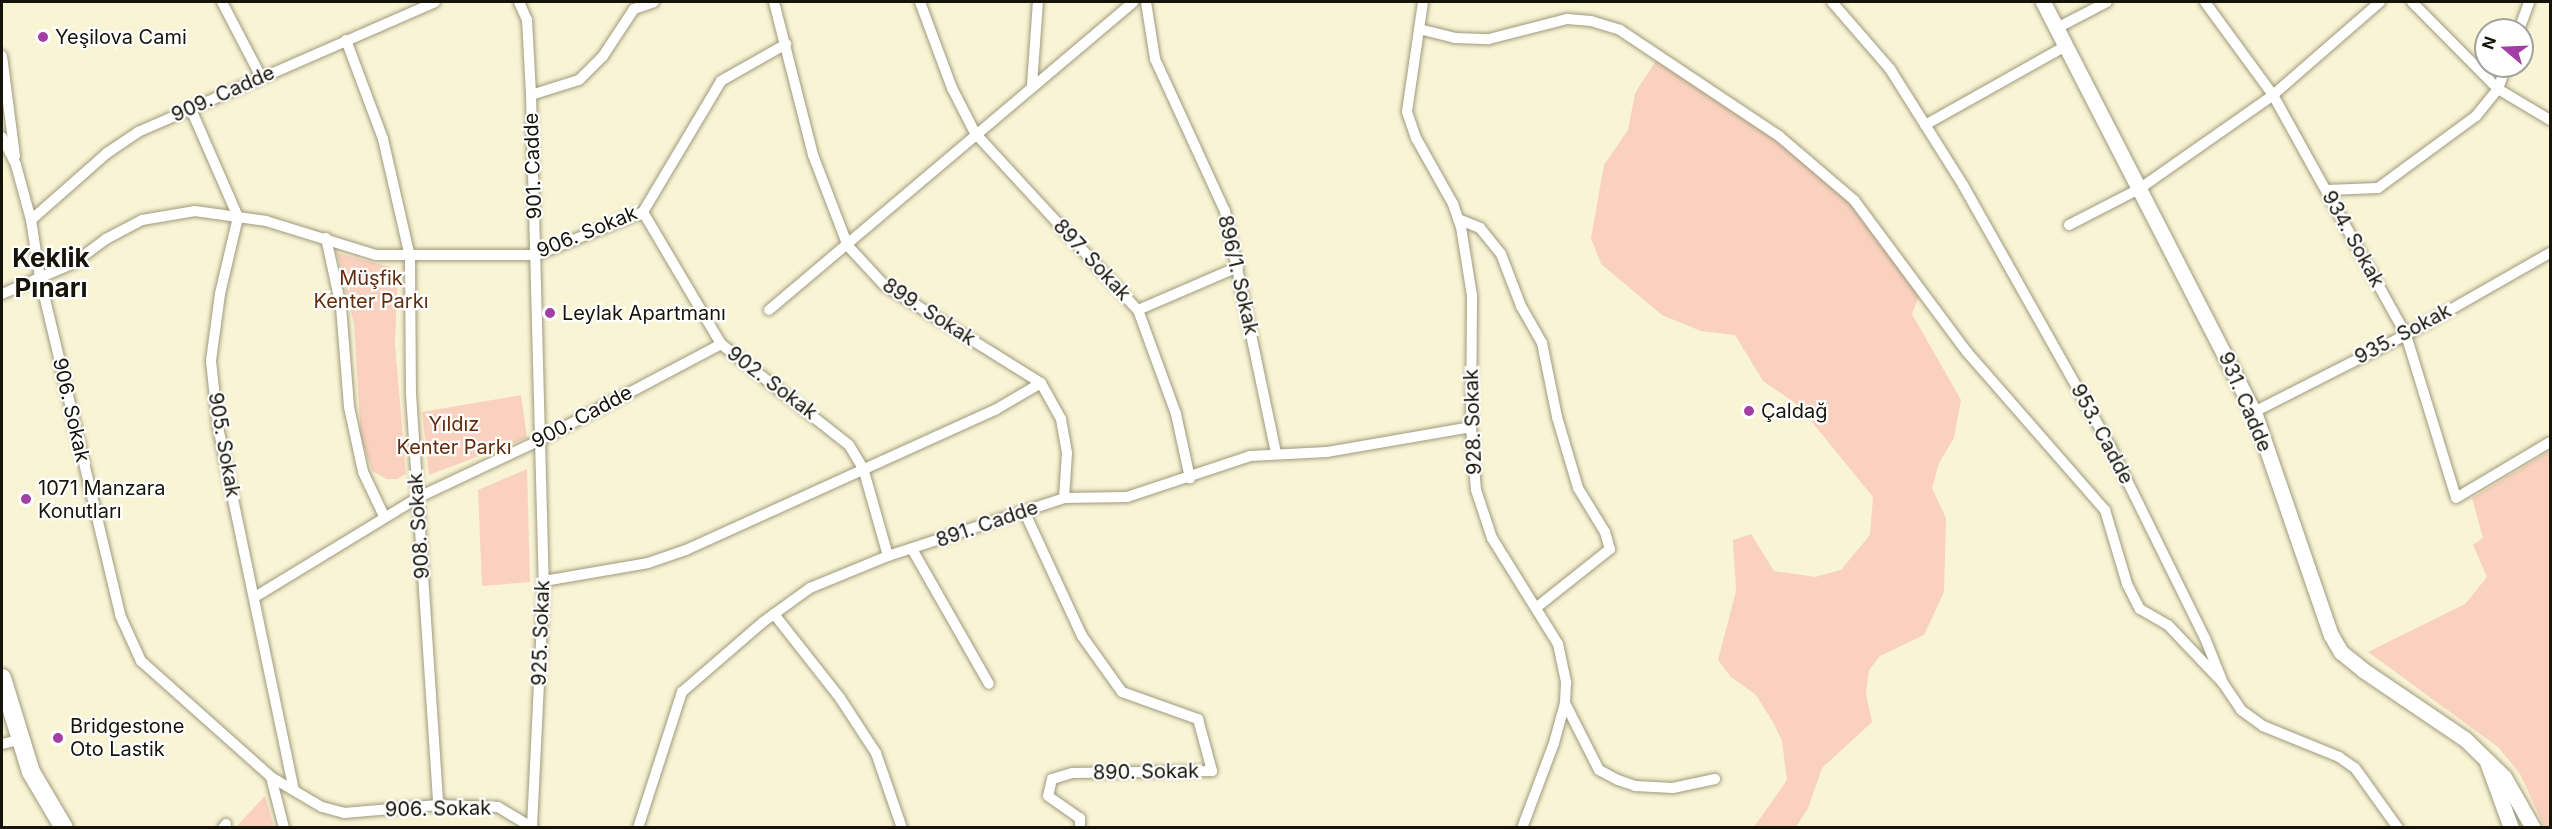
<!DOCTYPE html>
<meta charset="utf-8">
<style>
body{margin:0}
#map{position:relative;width:2552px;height:829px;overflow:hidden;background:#f9f4d4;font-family:Inter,sans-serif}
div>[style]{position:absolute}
.green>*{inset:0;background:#f9d1be}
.roads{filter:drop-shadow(0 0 2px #9f9a7d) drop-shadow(0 0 2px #9f9a7d)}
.street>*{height:10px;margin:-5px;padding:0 5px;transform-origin:5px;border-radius:5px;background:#fff}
.secondary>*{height:15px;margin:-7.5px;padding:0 7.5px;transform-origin:7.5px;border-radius:7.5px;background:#fff}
.primary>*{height:18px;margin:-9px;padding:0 9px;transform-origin:9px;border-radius:9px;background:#fff}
.dots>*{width:16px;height:16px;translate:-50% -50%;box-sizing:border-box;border:3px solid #fff;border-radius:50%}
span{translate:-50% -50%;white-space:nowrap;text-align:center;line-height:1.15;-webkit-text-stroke:4.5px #fff;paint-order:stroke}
.poi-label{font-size:20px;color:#161409}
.left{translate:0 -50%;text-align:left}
.street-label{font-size:20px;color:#161409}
.park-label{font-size:20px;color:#642c0c}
.district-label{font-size:26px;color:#161409;font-weight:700}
.frame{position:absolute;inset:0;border:3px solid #161409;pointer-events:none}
.north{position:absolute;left:2474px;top:18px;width:60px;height:60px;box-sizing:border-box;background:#fff;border:2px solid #a2a19d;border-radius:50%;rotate:289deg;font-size:16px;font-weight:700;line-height:24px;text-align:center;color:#161409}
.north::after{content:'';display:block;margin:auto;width:21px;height:27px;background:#a33fa4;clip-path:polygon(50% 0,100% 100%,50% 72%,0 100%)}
</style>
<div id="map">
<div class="green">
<i style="clip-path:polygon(1659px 56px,1779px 136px,1854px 200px,1921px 291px,1912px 314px,1961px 400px,1954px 438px,1939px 463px,1932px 488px,1946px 518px,1944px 592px,1924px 635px,1880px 656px,1869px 670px,1866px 694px,1872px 722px,1822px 768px,1808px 808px,1796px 827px,1754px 827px,1787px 780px,1782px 741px,1774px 724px,1756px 695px,1731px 677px,1718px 660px,1736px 591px,1733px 540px,1751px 534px,1774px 571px,1815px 577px,1841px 570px,1870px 535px,1873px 497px,1798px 405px,1763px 381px,1735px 335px,1701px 331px,1662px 315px,1601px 264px,1591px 238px,1604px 165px,1628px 130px,1635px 93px)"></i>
<i style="clip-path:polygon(337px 253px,398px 269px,395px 344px,406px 474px,397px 479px,387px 479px,372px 471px,361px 437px,354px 324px)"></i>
<i style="clip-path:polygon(521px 395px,527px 438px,429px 475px,422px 412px)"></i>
<i style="clip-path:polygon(2550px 451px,2550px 827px,2545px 828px,2520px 774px,2498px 747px,2368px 652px,2465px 604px,2487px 577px,2473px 545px,2483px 538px,2472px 498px)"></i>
<i style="clip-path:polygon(527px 469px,530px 582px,482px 586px,478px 490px)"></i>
<i style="clip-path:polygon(265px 796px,274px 827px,236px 827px)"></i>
</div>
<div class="roads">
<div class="street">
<i style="left:222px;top:2px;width:85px;rotate:62.5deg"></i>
<i style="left:519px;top:2px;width:20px;rotate:66deg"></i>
<i style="left:527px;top:20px;width:75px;rotate:86.9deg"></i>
<i style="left:531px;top:95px;width:486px;rotate:88.5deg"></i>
<i style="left:544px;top:581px;width:245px;rotate:92.8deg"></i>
<i style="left:774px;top:2px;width:158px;rotate:75.7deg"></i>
<i style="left:813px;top:155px;width:97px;rotate:69deg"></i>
<i style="left:848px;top:246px;width:53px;rotate:47.3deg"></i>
<i style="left:884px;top:285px;width:185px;rotate:32deg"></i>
<i style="left:1041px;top:383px;width:41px;rotate:60.9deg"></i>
<i style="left:1061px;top:419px;width:35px;rotate:80deg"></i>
<i style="left:1067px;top:453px;width:45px;rotate:93.8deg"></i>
<i style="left:920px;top:2px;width:92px;rotate:69.6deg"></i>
<i style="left:952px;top:88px;width:51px;rotate:62.9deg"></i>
<i style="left:975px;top:133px;width:241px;rotate:47.4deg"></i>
<i style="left:1138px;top:310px;width:111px;rotate:69.9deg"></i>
<i style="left:1176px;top:414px;width:66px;rotate:77.7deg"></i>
<i style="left:1146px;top:2px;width:58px;rotate:81deg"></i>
<i style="left:1155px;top:59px;width:167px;rotate:65.3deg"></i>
<i style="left:1225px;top:211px;width:247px;rotate:78.1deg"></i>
<i style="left:1423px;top:2px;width:111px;rotate:98.3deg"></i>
<i style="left:1407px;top:112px;width:28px;rotate:71deg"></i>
<i style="left:1416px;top:138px;width:76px;rotate:60.7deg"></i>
<i style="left:1453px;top:204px;width:24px;rotate:71deg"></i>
<i style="left:1461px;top:227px;width:70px;rotate:80.9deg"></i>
<i style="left:1472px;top:296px;width:131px;rotate:90.4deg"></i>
<i style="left:1471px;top:427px;width:63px;rotate:85.5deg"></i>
<i style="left:1476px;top:490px;width:51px;rotate:71.6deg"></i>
<i style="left:1492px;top:538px;width:125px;rotate:58.1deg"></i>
<i style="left:1558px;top:644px;width:40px;rotate:78deg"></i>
<i style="left:1566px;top:683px;width:20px;rotate:93deg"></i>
<i style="left:1565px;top:703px;width:41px;rotate:105.4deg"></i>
<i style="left:1554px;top:743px;width:91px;rotate:110.6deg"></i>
<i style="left:1832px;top:2px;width:89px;rotate:49.1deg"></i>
<i style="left:1890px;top:69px;width:137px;rotate:57.8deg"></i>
<i style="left:1963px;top:185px;width:300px;rotate:60.6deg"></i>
<i style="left:2110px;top:446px;width:214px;rotate:63.7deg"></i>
<i style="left:2205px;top:638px;width:48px;rotate:68.2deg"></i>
<i style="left:2223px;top:683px;width:32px;rotate:56deg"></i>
<i style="left:2241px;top:710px;width:27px;rotate:36deg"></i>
<i style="left:2263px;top:726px;width:82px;rotate:22.2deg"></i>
<i style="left:2339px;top:757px;width:19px;rotate:35deg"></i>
<i style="left:2355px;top:768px;width:74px;rotate:54.4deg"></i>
<i style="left:2205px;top:2px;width:115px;rotate:53.8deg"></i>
<i style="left:2273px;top:95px;width:274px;rotate:61deg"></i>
<i style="left:2406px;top:335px;width:170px;rotate:72.9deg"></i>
<i style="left:2456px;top:498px;width:109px;rotate:-30.8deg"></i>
<i style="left:2412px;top:2px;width:122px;rotate:45.3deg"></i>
<i style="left:2498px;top:89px;width:61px;rotate:30.8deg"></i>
<i style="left:2057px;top:28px;width:56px;rotate:-27.5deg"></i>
<i style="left:1419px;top:29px;width:37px;rotate:14deg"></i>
<i style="left:1455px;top:38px;width:34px;rotate:2deg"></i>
<i style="left:1489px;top:39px;width:81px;rotate:-14.4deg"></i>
<i style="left:1567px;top:19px;width:24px;rotate:5deg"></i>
<i style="left:1591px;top:21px;width:30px;rotate:17deg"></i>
<i style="left:1620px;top:30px;width:191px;rotate:33.7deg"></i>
<i style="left:1779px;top:136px;width:99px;rotate:40.5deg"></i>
<i style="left:1854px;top:200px;width:189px;rotate:53.4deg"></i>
<i style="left:1967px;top:352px;width:210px;rotate:48.9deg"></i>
<i style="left:2105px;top:510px;width:77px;rotate:73.4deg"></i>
<i style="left:2127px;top:584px;width:28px;rotate:63deg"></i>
<i style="left:2140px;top:609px;width:32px;rotate:30deg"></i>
<i style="left:2168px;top:625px;width:80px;rotate:46.5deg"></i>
<i style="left:2519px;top:30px;width:30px;rotate:-70deg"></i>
<i style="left:346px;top:40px;width:106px;rotate:69.5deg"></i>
<i style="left:383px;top:139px;width:121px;rotate:77.1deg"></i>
<i style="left:410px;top:257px;width:137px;rotate:89.6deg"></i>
<i style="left:411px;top:394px;width:412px;rotate:86.2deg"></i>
<i style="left:2px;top:56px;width:101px;rotate:82.6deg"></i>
<i style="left:1032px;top:85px;width:83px;rotate:-85.9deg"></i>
<i style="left:531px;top:95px;width:50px;rotate:-17.4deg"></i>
<i style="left:579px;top:80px;width:34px;rotate:-45deg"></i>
<i style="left:603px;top:56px;width:56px;rotate:-56.6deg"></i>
<i style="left:634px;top:9px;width:21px;rotate:-19deg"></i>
<i style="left:190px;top:107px;width:120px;rotate:66.4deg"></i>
<i style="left:238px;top:217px;width:79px;rotate:103.2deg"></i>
<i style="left:220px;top:294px;width:68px;rotate:97.7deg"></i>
<i style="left:211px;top:361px;width:66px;rotate:83.9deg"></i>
<i style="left:218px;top:427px;width:371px;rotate:78.2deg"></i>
<i style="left:1925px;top:125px;width:162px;rotate:-29.3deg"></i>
<i style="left:2px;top:137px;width:31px;rotate:63deg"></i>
<i style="left:16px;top:165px;width:57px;rotate:74.7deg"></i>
<i style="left:31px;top:220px;width:59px;rotate:81.2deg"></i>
<i style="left:40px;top:278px;width:346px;rotate:76.6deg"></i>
<i style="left:120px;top:615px;width:51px;rotate:65.5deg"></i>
<i style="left:141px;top:661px;width:174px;rotate:41.7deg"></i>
<i style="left:271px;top:777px;width:59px;rotate:30.5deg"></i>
<i style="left:322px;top:807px;width:23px;rotate:15deg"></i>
<i style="left:344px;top:813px;width:94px;rotate:-4.9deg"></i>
<i style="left:438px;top:805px;width:60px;rotate:1.9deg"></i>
<i style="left:498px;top:807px;width:41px;rotate:31deg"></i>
<i style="left:2327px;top:190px;width:51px;rotate:-2.2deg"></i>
<i style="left:2378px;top:188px;width:122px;rotate:-36.3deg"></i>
<i style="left:2476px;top:116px;width:35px;rotate:-51deg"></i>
<i style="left:2498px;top:89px;width:24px;rotate:-71deg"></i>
<i style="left:643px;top:212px;width:153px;rotate:59.4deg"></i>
<i style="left:721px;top:344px;width:163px;rotate:38.3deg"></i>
<i style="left:849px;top:445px;width:27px;rotate:59deg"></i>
<i style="left:863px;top:468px;width:91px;rotate:74.1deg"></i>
<i style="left:1458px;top:219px;width:24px;rotate:22deg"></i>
<i style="left:1480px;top:228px;width:33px;rotate:51deg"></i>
<i style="left:1501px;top:254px;width:56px;rotate:69deg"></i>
<i style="left:1521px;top:306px;width:43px;rotate:60.4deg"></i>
<i style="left:1542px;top:343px;width:76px;rotate:78.5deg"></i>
<i style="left:1557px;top:417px;width:74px;rotate:73.5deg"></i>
<i style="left:1578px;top:488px;width:52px;rotate:58.5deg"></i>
<i style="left:1605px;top:532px;width:18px;rotate:74deg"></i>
<i style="left:1610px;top:549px;width:93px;rotate:141.5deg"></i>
<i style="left:31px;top:220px;width:101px;rotate:-41.4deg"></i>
<i style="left:107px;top:153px;width:37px;rotate:-34deg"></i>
<i style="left:138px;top:132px;width:324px;rotate:-23.6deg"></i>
<i style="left:2069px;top:225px;width:79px;rotate:-27.2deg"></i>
<i style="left:2139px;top:189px;width:164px;rotate:-35deg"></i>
<i style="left:2273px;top:95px;width:142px;rotate:-41deg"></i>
<i style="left:326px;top:238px;width:71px;rotate:77.7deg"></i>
<i style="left:341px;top:307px;width:100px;rotate:85.4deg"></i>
<i style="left:349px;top:407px;width:66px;rotate:77.8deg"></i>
<i style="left:363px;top:472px;width:49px;rotate:64.5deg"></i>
<i style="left:2px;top:294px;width:78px;rotate:-23.3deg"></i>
<i style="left:74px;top:263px;width:40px;rotate:-37deg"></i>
<i style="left:106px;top:239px;width:41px;rotate:-27.8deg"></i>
<i style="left:142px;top:220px;width:54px;rotate:-9.6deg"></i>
<i style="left:195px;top:211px;width:72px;rotate:8deg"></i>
<i style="left:266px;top:221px;width:115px;rotate:17.2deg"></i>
<i style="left:376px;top:255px;width:160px"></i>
<i style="left:536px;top:255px;width:115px;rotate:-21.9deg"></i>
<i style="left:643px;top:212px;width:152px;rotate:-59.2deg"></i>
<i style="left:721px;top:81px;width:75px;rotate:-29.6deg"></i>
<i style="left:769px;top:310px;width:477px;rotate:-40.2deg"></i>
<i style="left:1138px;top:310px;width:109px;rotate:-23.3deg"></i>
<i style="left:2254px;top:412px;width:170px;rotate:-26.9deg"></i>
<i style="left:2406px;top:335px;width:166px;rotate:-29.7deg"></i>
<i style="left:1024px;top:511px;width:138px;rotate:65.1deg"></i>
<i style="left:1082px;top:636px;width:69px;rotate:54.5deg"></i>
<i style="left:1122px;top:692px;width:81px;rotate:19.6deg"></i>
<i style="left:1198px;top:719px;width:54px;rotate:74.9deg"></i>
<i style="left:1212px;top:771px;width:140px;rotate:179.2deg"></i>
<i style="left:1072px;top:773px;width:21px;rotate:163deg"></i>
<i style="left:1052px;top:779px;width:17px;rotate:103deg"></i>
<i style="left:1048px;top:796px;width:39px;rotate:35deg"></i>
<i style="left:1080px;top:818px;width:10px;rotate:90deg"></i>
<i style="left:912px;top:549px;width:155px;rotate:60.3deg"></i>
<i style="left:544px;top:581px;width:106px;rotate:-9.8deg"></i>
<i style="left:648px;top:563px;width:40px;rotate:-18.9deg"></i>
<i style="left:686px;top:550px;width:339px;rotate:-24.4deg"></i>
<i style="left:995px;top:410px;width:53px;rotate:-30.4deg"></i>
<i style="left:255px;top:597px;width:190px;rotate:-31.4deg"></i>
<i style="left:417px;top:498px;width:134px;rotate:-25.2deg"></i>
<i style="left:538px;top:441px;width:207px;rotate:-27.9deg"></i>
<i style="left:774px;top:614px;width:107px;rotate:51.8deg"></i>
<i style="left:840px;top:698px;width:66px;rotate:56.8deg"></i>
<i style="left:876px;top:753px;width:79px;rotate:70.9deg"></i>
<i style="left:1565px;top:703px;width:75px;rotate:63.1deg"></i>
<i style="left:1599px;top:770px;width:21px;rotate:28deg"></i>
<i style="left:1618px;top:780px;width:18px;rotate:19deg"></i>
<i style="left:1635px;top:786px;width:38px;rotate:3deg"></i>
<i style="left:1673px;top:788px;width:43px;rotate:-12.1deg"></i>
<i style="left:2px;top:744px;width:17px;rotate:-13deg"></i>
<i style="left:271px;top:777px;width:53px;rotate:75.7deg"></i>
<i style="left:223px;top:828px;width:5px;rotate:-53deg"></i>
<i style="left:638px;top:828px;width:143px;rotate:-72.1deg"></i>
<i style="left:682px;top:692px;width:107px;rotate:-40.8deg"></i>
<i style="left:763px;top:622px;width:58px;rotate:-35.9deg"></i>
<i style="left:810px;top:588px;width:84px;rotate:-22.3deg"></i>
<i style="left:888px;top:556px;width:185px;rotate:-18.2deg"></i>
<i style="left:1064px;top:498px;width:63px;rotate:-0.9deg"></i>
<i style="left:1127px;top:497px;width:130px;rotate:-18.4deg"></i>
<i style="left:1250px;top:456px;width:77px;rotate:-3deg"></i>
<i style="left:1327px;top:452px;width:146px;rotate:-9.8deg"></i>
</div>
<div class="secondary">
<i style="left:2043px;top:2px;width:461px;rotate:62.8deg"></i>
<i style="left:2254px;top:412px;width:236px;rotate:71deg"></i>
<i style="left:2331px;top:635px;width:20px;rotate:60deg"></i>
<i style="left:2341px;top:652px;width:28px;rotate:39deg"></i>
<i style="left:2363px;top:670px;width:123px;rotate:34.1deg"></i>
<i style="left:2465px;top:739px;width:54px;rotate:44.3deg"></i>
<i style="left:2504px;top:777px;width:59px;rotate:60.4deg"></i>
<i style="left:2487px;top:762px;width:70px;rotate:70deg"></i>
</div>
<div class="primary">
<i style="left:2px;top:678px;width:98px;rotate:72.9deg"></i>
<i style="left:31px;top:772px;width:65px;rotate:59.5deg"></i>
</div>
</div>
<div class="dots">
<i style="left:43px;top:37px;background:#a33fa4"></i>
<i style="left:550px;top:313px;background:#a33fa4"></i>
<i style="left:1749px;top:411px;background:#a33fa4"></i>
<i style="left:26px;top:499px;background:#a33fa4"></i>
<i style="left:58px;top:738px;background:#a33fa4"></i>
</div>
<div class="poi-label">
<span class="left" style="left:55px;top:37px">Yeşilova Cami</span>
<span class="left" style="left:562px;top:313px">Leylak Apartmanı</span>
<span class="left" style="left:1761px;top:411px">Çaldağ</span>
<span class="left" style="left:38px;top:500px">1071 Manzara<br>Konutları</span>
<span class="left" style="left:70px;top:738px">Bridgestone<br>Oto Lastik</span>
</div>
<div class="street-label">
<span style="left:223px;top:94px;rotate:-24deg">909. Cadde</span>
<span style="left:533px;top:166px;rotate:-92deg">901. Cadde</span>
<span style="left:587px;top:232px;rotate:-22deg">906. Sokak</span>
<span style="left:2353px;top:239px;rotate:61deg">934. Sokak</span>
<span style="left:1092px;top:260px;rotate:47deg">897. Sokak</span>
<span style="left:1238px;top:275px;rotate:77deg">896/1. Sokak</span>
<span style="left:929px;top:312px;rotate:33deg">899. Sokak</span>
<span style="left:2403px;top:334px;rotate:-28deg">935. Sokak</span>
<span style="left:772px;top:383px;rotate:37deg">902. Sokak</span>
<span style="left:2245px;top:402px;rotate:67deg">931. Cadde</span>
<span style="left:71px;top:410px;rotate:77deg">906. Sokak</span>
<span style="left:582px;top:417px;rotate:-28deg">900. Cadde</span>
<span style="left:1473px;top:422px;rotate:-92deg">928. Sokak</span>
<span style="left:2102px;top:434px;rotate:62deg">953. Cadde</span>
<span style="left:224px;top:445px;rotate:80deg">905. Sokak</span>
<span style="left:987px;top:524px;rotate:-19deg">891. Cadde</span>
<span style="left:419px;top:526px;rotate:-94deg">908. Sokak</span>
<span style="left:541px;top:633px;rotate:-88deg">925. Sokak</span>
<span style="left:1146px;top:772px;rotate:-1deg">890. Sokak</span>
<span style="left:438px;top:809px;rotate:-1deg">906. Sokak</span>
</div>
<div class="park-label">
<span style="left:371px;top:290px">Müşfik<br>Kenter Parkı</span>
<span style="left:454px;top:436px">Yıldız<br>Kenter Parkı</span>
</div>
<div class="district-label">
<span style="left:51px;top:273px">Keklik<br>Pınarı</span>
</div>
<div class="frame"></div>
<div class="north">N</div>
</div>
